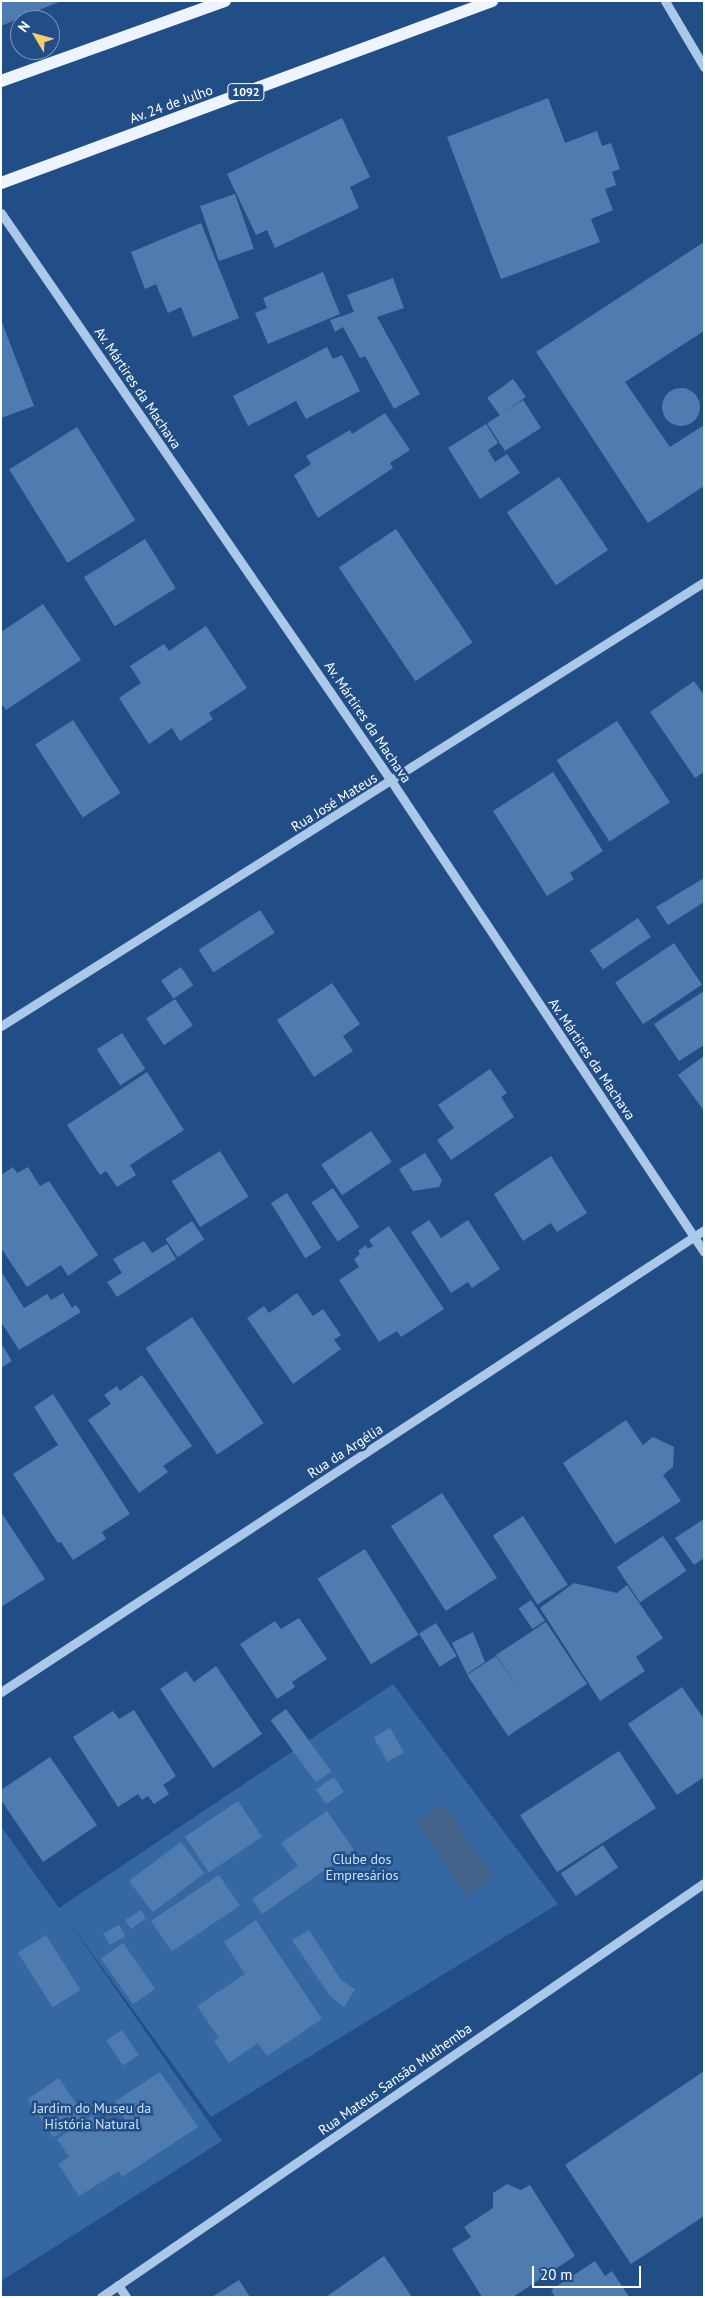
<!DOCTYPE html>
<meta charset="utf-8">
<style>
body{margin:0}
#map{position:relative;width:705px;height:2298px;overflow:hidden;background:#214e86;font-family:"PT Sans",sans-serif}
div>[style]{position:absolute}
.green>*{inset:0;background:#3568a3}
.water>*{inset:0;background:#44648c;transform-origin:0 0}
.building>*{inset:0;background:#4e7bb0;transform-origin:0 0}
.round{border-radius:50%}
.minor>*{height:9px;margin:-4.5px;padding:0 4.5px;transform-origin:4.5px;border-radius:4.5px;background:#abc8e9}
.major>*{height:12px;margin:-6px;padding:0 6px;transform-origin:6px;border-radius:6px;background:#eef4fe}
span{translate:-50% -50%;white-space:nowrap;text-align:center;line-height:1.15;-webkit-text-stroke:5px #214e86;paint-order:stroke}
.shield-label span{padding:1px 4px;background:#214e86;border:1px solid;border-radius:4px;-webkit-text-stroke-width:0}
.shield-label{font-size:12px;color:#fff;font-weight:700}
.street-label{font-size:14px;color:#fff}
.park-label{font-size:14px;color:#cfe1f7}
.frame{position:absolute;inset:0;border:2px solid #fff;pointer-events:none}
.north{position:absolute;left:10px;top:10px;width:50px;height:50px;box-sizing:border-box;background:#214e86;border:1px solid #7a95b6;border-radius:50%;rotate:307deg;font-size:14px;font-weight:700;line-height:20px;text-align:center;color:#fff}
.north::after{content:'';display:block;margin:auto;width:18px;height:22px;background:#f6cd6d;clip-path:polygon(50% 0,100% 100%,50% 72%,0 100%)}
.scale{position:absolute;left:532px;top:2266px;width:109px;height:22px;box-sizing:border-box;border:2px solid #fff;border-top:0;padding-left:6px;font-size:15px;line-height:18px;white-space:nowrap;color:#fff;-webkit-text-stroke:4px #214e86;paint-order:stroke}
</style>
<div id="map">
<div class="green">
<i style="clip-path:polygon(393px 1684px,558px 1904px,211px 2117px,64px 1915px,222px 2141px,1px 2281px,1px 1826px,59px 1908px)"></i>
</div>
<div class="water">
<i style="left:444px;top:1804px;width:89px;height:33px;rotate:56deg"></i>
</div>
<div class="building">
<i style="clip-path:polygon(1px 1px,61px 1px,1px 26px)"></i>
<i style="clip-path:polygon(548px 98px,565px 143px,597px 131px,602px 146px,611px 143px,620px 169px,612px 172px,616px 185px,605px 189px,613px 210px,591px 219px,600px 242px,501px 279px,447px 137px)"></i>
<i style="clip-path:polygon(342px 118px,370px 177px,350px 187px,359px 208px,275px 248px,267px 230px,256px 235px,227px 174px)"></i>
<i style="left:235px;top:194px;width:58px;height:37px;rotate:71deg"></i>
<i style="clip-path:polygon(201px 223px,239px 318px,193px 337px,181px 307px,168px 313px,156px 284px,145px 289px,131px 252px)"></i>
<i style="clip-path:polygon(704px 242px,704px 331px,625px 382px,670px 447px,704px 425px,704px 486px,648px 523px,536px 352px)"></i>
<i style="clip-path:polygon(323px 272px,340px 314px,268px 344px,255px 313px,267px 308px,263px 298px)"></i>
<i style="clip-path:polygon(393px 278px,404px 308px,377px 317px,420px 394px,394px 409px,365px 356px,360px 358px,343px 327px,335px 332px,330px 320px,354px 312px,347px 295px)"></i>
<i style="clip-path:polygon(1px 320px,34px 406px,1px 418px)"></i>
<i style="clip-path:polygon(327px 347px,333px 359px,342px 355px,360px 391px,306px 419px,296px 401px,248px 426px,233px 396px)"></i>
<i style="left:513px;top:379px;width:22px;height:32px;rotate:54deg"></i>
<i class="round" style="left:662px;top:388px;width:38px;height:38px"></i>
<i style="left:523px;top:400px;width:33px;height:43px;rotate:57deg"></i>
<i style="clip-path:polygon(385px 413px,410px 450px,390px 463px,393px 468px,318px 518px,294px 475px,311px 464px,306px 456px,350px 430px,352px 434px)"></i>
<i style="clip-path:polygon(486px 424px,498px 443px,488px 450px,495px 462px,507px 454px,520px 473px,480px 499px,448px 448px)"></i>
<i style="left:77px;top:427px;width:110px;height:80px;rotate:58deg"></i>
<i style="left:559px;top:477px;width:88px;height:63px;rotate:56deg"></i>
<i style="left:396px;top:529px;width:137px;height:69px;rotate:56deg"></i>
<i style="left:145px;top:539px;width:58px;height:72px;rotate:58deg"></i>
<i style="clip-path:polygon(43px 604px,81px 660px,6px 710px,1px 703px,1px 632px)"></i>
<i style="clip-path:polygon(206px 626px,247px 688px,209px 713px,213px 719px,180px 741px,172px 728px,149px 744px,119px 698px,141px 683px,130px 666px,164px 644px,169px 651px)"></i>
<i style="clip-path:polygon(694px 681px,704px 695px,704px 772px,695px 778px,650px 712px)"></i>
<i style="left:73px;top:720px;width:87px;height:45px;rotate:57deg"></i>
<i style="left:617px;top:721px;width:97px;height:72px;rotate:57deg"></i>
<i style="clip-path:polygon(553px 772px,603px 851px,570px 873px,574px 879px,547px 896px,493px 811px)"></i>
<i style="clip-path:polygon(704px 878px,704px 902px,668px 925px,656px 907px)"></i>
<i style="left:260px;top:910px;width:27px;height:73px;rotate:57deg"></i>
<i style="left:638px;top:918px;width:23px;height:58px;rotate:56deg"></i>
<i style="left:674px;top:943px;width:50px;height:71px;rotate:56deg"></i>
<i style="left:181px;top:967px;width:22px;height:24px;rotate:56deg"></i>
<i style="clip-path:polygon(332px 983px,360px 1024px,343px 1036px,353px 1051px,314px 1077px,277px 1020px)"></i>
<i style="clip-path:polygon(704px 991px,704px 1045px,679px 1061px,654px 1024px)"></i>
<i style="left:175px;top:999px;width:32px;height:35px;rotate:56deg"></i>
<i style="left:122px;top:1033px;width:43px;height:30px;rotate:57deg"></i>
<i style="clip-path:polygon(704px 1056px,704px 1111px,678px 1075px)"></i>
<i style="clip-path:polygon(490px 1069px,507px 1093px,501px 1097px,514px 1117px,451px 1160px,437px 1140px,454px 1128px,438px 1105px)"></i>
<i style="clip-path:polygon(147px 1072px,184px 1130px,130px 1165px,136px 1175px,117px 1187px,106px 1171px,100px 1175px,67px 1125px)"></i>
<i style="left:371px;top:1131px;width:37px;height:60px;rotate:56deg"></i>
<i style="left:220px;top:1151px;width:54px;height:57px;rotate:58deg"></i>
<i style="clip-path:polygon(425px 1153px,442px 1180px,439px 1187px,413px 1191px,399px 1169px)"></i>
<i style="clip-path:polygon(551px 1156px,587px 1213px,557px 1232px,551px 1223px,523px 1241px,494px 1194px)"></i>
<i style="clip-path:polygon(13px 1167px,17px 1173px,28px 1167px,40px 1186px,49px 1181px,98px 1255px,68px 1276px,61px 1265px,27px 1287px,1px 1248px,1px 1175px)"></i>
<i style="left:333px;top:1188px;width:47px;height:26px;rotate:56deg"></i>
<i style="left:287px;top:1193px;width:65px;height:19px;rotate:58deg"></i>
<i style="clip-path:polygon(429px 1220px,441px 1238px,468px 1220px,500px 1269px,472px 1288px,468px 1282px,451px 1293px,411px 1232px)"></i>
<i style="left:192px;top:1221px;width:22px;height:32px;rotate:56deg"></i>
<i style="clip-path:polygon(389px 1226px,444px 1309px,401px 1337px,397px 1331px,379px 1342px,339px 1280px,359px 1267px,354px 1259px,360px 1254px,358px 1251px,366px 1245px,368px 1249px,373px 1246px,369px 1240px)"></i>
<i style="clip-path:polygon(144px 1241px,152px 1253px,167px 1244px,176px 1259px,117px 1297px,107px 1282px,122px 1273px,113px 1259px)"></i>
<i style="clip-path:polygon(1px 1271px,24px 1308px,47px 1294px,51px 1300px,63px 1293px,72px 1308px,76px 1305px,81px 1312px,19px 1350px,1px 1322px)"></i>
<i style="clip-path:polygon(297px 1293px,313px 1316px,323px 1309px,341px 1335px,334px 1340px,341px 1349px,293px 1384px,247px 1318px,264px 1306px,269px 1313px)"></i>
<i style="left:192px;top:1317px;width:128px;height:56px;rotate:56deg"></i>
<i style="clip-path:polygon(1px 1343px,12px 1361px,1px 1368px)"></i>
<i style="clip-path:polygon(142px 1375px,192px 1446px,163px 1466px,168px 1472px,139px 1493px,88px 1420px,111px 1404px,104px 1395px,117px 1386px,120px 1391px)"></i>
<i style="clip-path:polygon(53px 1394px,130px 1514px,102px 1532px,106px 1539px,73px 1560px,61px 1542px,58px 1543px,13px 1474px,58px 1445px,34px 1407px)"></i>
<i style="clip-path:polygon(626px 1420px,643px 1445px,653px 1437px,674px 1447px,673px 1467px,663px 1475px,681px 1501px,615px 1544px,563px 1463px)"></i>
<i style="left:442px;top:1493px;width:101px;height:61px;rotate:57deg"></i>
<i style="clip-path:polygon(1px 1512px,45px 1579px,1px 1607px)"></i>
<i style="left:523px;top:1516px;width:82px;height:36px;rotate:57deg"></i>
<i style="clip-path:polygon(704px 1519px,704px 1558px,694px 1565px,675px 1538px)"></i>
<i style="left:663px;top:1536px;width:42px;height:56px;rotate:56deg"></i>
<i style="left:365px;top:1549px;width:101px;height:56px;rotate:58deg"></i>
<i style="clip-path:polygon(574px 1583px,617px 1593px,627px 1585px,663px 1638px,636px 1657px,645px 1671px,600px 1701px,540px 1608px)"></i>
<i style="left:531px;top:1600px;width:25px;height:15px;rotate:56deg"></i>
<i style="clip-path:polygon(299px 1618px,327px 1659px,292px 1682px,295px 1687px,277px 1699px,240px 1644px,275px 1621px,281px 1629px)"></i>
<i style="clip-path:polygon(546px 1622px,587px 1684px,508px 1736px,467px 1675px,496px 1656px,522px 1693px,496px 1655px)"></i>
<i style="left:436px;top:1623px;width:39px;height:20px;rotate:58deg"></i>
<i style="clip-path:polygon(473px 1632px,485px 1662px,467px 1674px,452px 1643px)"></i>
<i style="clip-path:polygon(216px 1666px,262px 1734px,213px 1768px,160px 1689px,186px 1671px,194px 1682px)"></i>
<i style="clip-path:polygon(682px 1687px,704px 1719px,704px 1777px,677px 1795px,628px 1724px)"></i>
<i style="left:286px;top:1709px;width:77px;height:19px;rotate:54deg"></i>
<i style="clip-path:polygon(134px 1710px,176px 1776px,163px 1785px,169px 1794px,154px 1804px,148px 1796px,142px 1800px,138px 1794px,118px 1807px,73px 1737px,113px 1711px,119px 1719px)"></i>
<i style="left:390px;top:1728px;width:28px;height:19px;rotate:60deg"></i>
<i style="left:619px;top:1751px;width:68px;height:118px;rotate:57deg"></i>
<i style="clip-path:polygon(50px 1757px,97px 1825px,43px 1862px,1px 1800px,1px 1790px)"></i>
<i style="left:334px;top:1777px;width:18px;height:22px;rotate:56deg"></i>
<i style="left:238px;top:1801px;width:43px;height:64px;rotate:56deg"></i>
<i style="clip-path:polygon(327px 1811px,354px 1850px,262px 1914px,252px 1899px,298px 1866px,281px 1843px)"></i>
<i style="left:181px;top:1842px;width:39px;height:65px;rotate:53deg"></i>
<i style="left:603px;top:1845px;width:27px;height:51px;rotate:56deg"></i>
<i style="left:219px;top:1875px;width:37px;height:82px;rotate:56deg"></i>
<i style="clip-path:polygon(141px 1910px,146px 1918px,131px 1929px,125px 1920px)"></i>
<i style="clip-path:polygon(256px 1920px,322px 2019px,267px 2056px,258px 2043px,229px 2063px,214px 2041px,219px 2038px,197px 2006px,245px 1974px,224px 1942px)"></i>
<i style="left:119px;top:1925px;width:13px;height:18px;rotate:61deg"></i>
<i style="clip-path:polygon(309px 1930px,341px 1980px,355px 1989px,344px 2007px,330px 1996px,292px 1940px)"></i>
<i style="left:46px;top:1935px;width:65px;height:33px;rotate:58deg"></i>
<i style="left:123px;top:1943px;width:56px;height:27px;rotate:55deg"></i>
<i style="left:122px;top:2030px;width:30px;height:19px;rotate:56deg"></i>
<i style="clip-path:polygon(704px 2071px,704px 2216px,631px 2264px,565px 2165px)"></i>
<i style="clip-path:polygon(160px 2072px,198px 2127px,122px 2177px,119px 2171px,79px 2196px,58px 2164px,69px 2157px,57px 2139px,96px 2113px,108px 2131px,125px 2119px,114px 2102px)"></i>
<i style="left:59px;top:2078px;width:46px;height:38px;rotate:56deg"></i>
<i style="clip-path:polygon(507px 2184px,521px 2190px,530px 2185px,575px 2256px,513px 2297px,482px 2297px,452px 2249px,471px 2237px,464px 2227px,493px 2208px,493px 2193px)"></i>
<i style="clip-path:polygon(384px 2256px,412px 2297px,326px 2297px)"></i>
<i style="clip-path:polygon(595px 2261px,605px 2276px,612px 2271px,629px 2297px,555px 2297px,551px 2290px)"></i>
<i style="clip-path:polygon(239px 2280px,250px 2297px,212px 2297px)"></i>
</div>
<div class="minor">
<i style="left:665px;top:1px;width:77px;rotate:59.4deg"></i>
<i style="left:1px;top:213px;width:690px;rotate:55.5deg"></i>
<i style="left:392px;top:782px;width:564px;rotate:56.42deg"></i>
<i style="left:1px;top:1026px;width:831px;rotate:-32.28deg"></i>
<i style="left:1px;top:1692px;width:841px;rotate:-33.31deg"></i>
<i style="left:118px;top:2285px;width:14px;rotate:56deg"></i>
<i style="left:101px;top:2297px;width:731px;rotate:-34.47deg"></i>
</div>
<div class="major">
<i style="left:1px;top:81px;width:238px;rotate:-19.7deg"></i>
<i style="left:1px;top:183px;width:524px;rotate:-20.34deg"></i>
</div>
<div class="shield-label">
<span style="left:246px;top:92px">1092</span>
</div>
<div class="street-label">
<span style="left:171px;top:104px;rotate:-20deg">Av. 24 de Julho</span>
<span style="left:138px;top:388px;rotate:56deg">Av. Mártires da Machava</span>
<span style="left:368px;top:722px;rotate:56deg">Av. Mártires da Machava</span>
<span style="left:334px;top:802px;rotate:-32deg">Rua José Mateus</span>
<span style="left:592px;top:1059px;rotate:56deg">Av. Mártires da Machava</span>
<span style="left:345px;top:1451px;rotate:-33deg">Rua da Argélia</span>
<span style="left:395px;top:2079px;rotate:-35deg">Rua Mateus Sansão Muthemba</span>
</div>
<div class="park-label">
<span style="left:362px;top:1867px">Clube dos<br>Empresários</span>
<span style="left:92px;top:2116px">Jardim do Museu da<br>História Natural</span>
</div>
<div class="frame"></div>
<div class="north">N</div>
<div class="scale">20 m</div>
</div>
